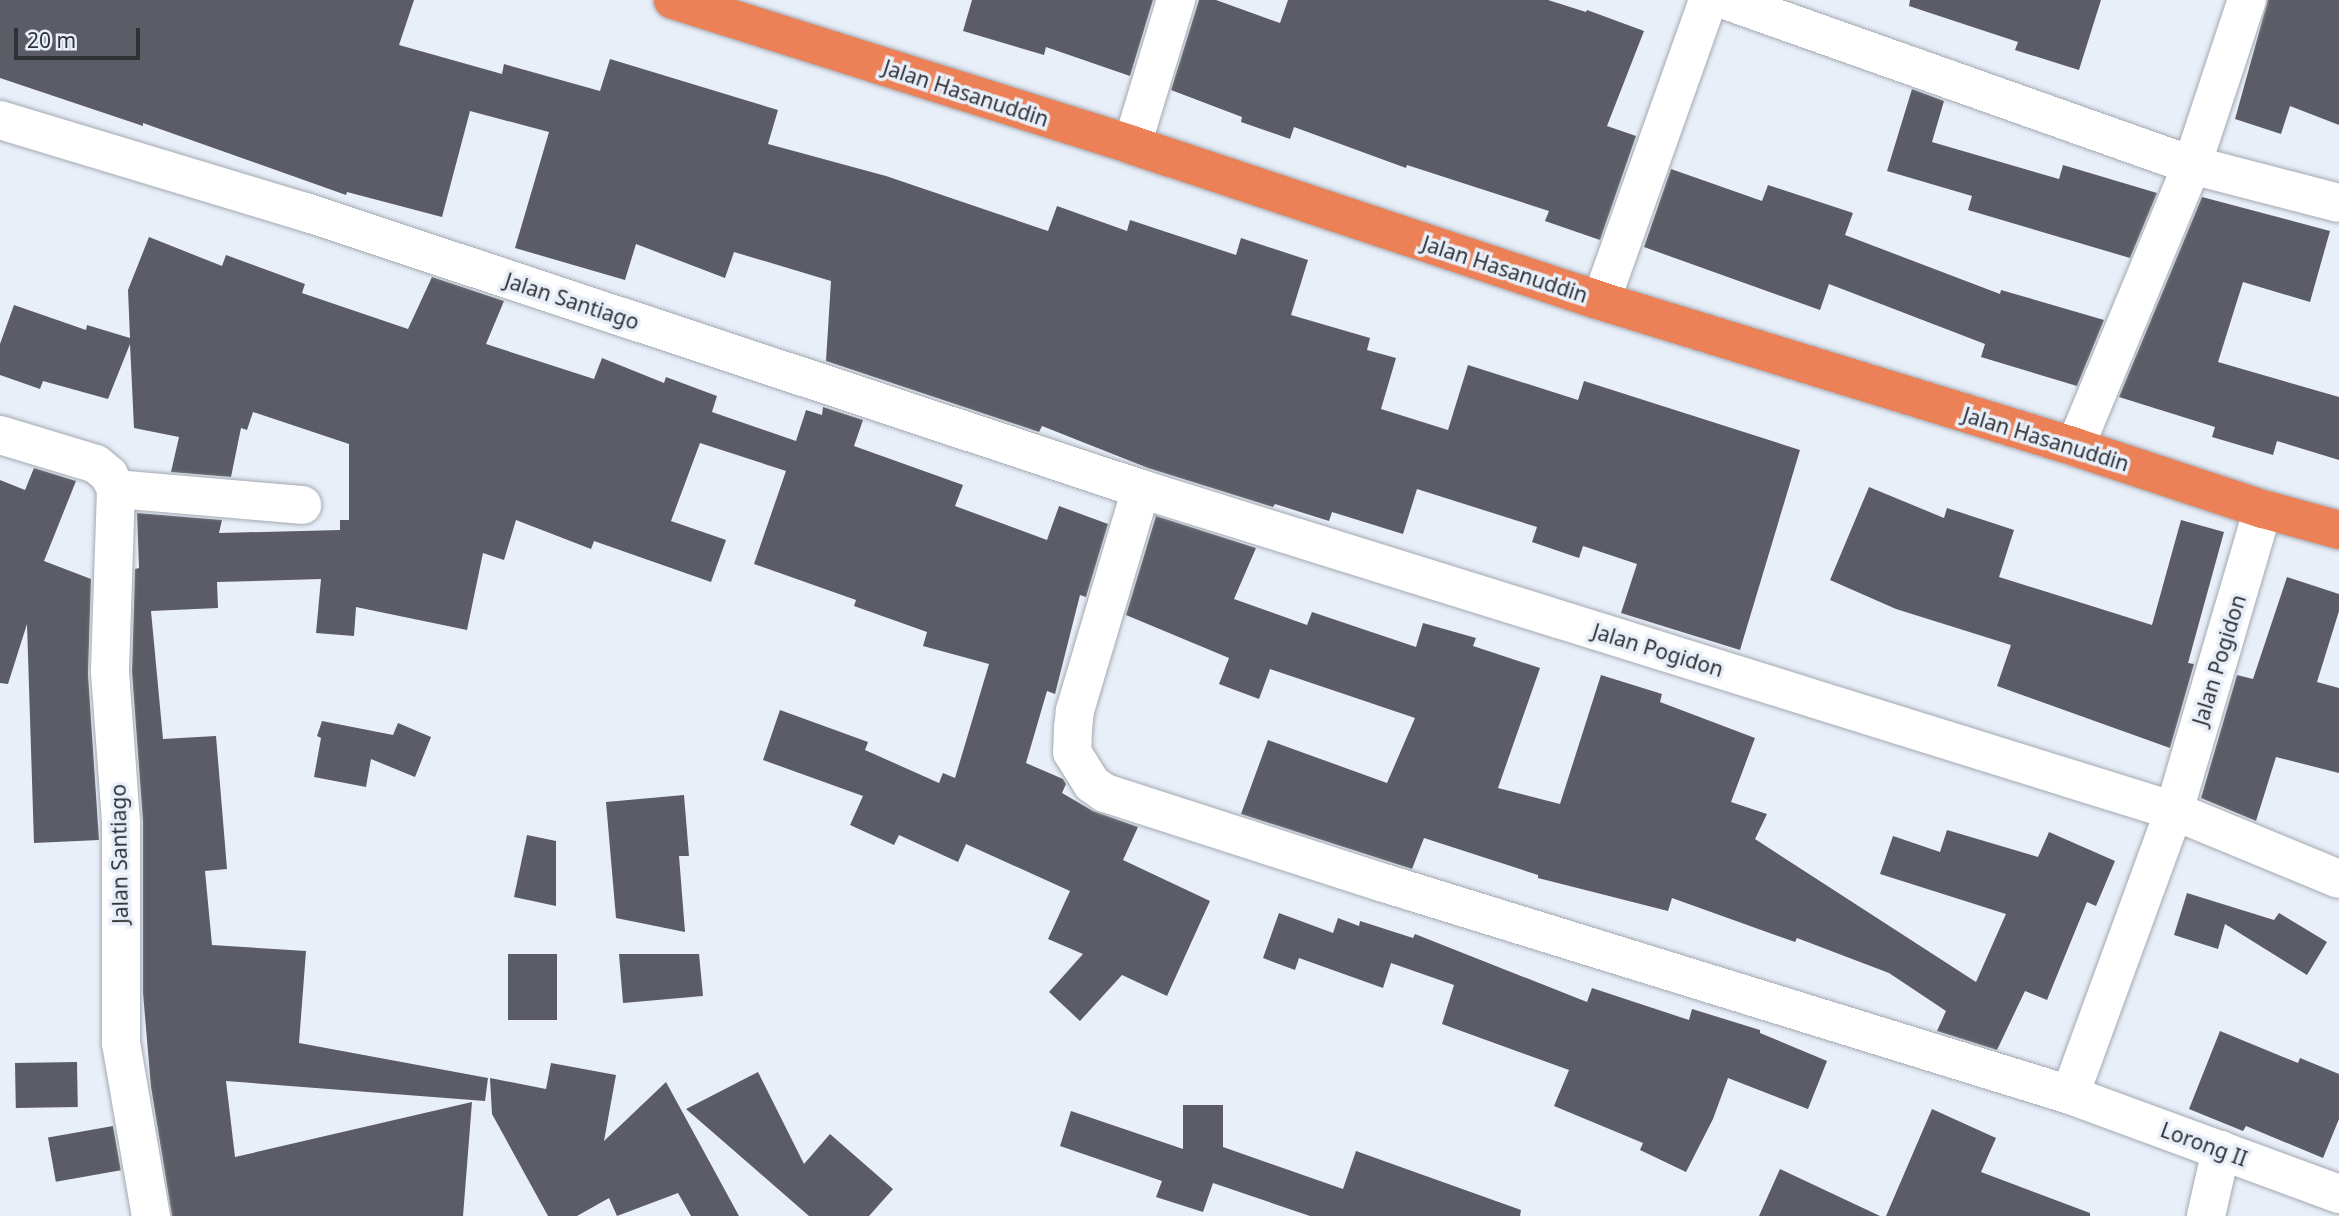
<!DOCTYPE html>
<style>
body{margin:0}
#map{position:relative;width:2339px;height:1216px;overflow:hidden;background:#e9eff9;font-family:"Noto Sans",sans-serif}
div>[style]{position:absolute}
.building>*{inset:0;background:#5b5c65;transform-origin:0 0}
.roads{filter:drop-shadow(0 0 2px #a3a9b2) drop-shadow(0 0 2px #a3a9b2)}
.minor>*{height:38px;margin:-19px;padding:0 19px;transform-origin:19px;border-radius:19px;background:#fff}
.highway>*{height:38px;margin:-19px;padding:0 19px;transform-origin:19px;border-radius:19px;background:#ec8157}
span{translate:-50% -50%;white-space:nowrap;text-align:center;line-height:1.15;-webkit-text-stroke:7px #e9eff9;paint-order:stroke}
.street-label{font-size:21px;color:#2f3135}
.scale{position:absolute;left:14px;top:28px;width:126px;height:32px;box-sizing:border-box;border:4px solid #2f3135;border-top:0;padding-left:9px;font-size:21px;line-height:24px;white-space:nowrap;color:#2f3135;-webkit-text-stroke:5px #e9eff9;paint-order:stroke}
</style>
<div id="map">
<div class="building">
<i style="clip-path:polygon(0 0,414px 0,399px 45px,502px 74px,504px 64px,600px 91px,610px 59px,778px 110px,768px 144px,886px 176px,1048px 231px,1057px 206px,1127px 231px,1130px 220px,1236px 255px,1241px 238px,1308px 260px,1291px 315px,1370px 338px,1367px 350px,1396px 358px,1381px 409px,1448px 430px,1468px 365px,1578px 400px,1584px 381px,1800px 450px,1740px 650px,1621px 613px,1637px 564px,1583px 546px,1579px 558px,1532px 542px,1537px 527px,1417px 489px,1403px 534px,1332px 512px,1329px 521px,1275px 504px,1273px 507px,1148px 468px,1042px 426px,1039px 432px,826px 361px,831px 281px,734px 252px,725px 278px,636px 244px,625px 280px,515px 248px,549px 132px,470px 111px,442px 217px,347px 192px,346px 195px,143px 123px,143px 126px,0 78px)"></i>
<i style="clip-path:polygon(972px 0,1153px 0,1130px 76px,1046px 47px,1044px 55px,963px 31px)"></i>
<i style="clip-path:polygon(1199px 0,1216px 0,1280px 23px,1288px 0,1548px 0,1586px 12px,1587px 10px,1644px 31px,1607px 126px,1636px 136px,1600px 240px,1545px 221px,1549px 211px,1407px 165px,1406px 168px,1294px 127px,1290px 139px,1241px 122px,1242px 117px,1171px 90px)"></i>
<i style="clip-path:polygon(1910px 0,2101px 0,2079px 70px,2015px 50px,2018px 42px,1909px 6px)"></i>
<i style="clip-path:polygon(2268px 0,2339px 0,2339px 125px,2290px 106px,2281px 134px,2235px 119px)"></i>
<i style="clip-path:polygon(1912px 89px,1944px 101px,1932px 142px,2059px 179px,2063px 165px,2157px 193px,2130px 258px,1968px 210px,1972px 196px,1887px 171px)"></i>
<i style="clip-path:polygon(1671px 169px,1762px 201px,1768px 185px,1853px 213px,1845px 235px,2000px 294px,2001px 290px,2104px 320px,2077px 386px,1981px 357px,1985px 344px,1829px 284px,1820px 310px,1644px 247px)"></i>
<i style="clip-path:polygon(2202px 197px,2330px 231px,2310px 302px,2243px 282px,2218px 362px,2339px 397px,2339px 460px,2277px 441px,2273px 455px,2212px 437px,2215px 427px,2119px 397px)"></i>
<i style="clip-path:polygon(149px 237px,222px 266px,226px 255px,305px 284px,302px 293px,408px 329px,432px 277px,504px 301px,486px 344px,594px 379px,602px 358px,664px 383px,666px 377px,717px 396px,712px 412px,796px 441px,806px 410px,822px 415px,823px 407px,863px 420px,854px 446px,963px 485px,955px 506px,1047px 540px,1059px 506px,1108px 524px,1086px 597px,1080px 595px,1055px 694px,1047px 691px,1026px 763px,1063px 779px,1066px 784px,1062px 793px,1093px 811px,1138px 827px,1123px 860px,1210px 901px,1167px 996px,1122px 975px,1080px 1021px,1049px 992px,1083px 954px,1048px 939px,1070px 891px,966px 844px,958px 862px,899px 835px,894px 845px,850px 825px,863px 796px,763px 760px,780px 710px,868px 742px,865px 750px,939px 783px,943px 773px,955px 778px,989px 664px,923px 646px,927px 632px,854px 606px,856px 600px,754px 564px,786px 471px,700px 443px,671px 521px,726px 540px,711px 582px,594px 541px,591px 549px,516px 520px,504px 560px,483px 553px,467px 630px,356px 607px,354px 636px,316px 633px,321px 579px,217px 582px,218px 608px,151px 611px,163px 739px,216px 736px,227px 869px,205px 871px,212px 945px,306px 951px,299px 1043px,488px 1078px,485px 1101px,226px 1081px,235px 1157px,472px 1102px,463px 1216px,172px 1216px,151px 1087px,143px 993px,143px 822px,132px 672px,135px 569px,139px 568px,137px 513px,222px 520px,219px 533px,340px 530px,340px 520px,349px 520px,349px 444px,253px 412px,247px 430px,241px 428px,231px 477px,171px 472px,179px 437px,134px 428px,130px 344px,108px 399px,43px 381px,40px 389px,0 375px,0 344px,14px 305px,86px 330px,87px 325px,130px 338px,128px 290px)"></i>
<i style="clip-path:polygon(34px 468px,76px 481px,44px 561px,91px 579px,88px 674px,99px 840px,34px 843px,27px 624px,8px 684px,0 683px,0 480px,25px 490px)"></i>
<i style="clip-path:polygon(1869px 487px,1944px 518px,1947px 508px,2014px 530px,1999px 577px,2152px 625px,2181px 520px,2224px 532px,2188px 663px,2194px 664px,2170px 748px,1997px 686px,2011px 645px,1896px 609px,1830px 580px)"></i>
<i style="clip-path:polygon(1156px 516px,1256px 548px,1234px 599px,1307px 625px,1312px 612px,1416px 647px,1423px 623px,1476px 638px,1473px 646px,1540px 668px,1498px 788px,1560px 804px,1601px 675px,1662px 694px,1660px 702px,1755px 738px,1731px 802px,1767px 814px,1755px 839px,1976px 982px,2006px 914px,1880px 874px,1893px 836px,1940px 852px,1947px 830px,2038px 857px,2049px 832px,2115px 861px,2096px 906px,2087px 902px,2047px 1000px,2025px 991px,1997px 1050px,1937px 1031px,1946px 1011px,1889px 973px,1797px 938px,1795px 942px,1672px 898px,1668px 911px,1538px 878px,1538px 875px,1424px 838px,1412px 869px,1241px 814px,1268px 740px,1387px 783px,1415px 718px,1270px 669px,1259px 699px,1219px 684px,1229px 658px,1126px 615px)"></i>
<i style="clip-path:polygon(2287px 577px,2339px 594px,2339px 611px,2317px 682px,2339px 688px,2339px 773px,2276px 757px,2256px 821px,2201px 798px,2237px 675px,2253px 679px)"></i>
<i style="clip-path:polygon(322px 721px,393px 735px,398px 723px,431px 737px,415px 777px,371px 759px,366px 787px,314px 777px,321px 738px,317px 736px)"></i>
<i style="clip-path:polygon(684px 795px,689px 856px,679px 856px,685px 932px,616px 918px,606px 802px)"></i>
<i style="clip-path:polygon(527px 835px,556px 841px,556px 906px,514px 897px)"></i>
<i style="clip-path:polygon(2187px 893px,2274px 920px,2279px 913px,2327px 942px,2307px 975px,2225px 924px,2218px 949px,2174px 935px)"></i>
<i style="clip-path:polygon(1279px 913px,1333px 933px,1338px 918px,1359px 926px,1360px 921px,1413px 938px,1415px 934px,1587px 1002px,1592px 988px,1689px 1020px,1692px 1009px,1760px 1030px,1760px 1033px,1827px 1061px,1808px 1109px,1728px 1078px,1713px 1119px,1686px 1172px,1640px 1150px,1643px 1143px,1554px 1106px,1569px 1070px,1442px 1024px,1454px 985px,1391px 963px,1383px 988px,1299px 958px,1295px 970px,1263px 958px)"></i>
<i style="left:508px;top:954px;width:49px;height:66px"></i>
<i style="clip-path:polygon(619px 954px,699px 954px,703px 996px,623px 1003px)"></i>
<i style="clip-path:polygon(2220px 1031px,2298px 1063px,2300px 1058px,2339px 1074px,2339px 1119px,2323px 1158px,2246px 1126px,2243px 1131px,2189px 1109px)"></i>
<i style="left:77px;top:1062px;width:45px;height:62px;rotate:89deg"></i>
<i style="clip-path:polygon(551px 1063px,616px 1075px,604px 1141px,666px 1082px,739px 1216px,691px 1216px,678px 1193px,617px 1216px,609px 1198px,577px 1216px,548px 1216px,492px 1114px,490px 1078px,546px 1089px)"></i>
<i style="clip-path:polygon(758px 1072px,804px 1164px,830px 1134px,893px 1189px,869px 1216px,809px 1216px,686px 1109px)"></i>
<i style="clip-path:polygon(1183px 1105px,1223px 1105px,1223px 1147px,1343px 1189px,1356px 1151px,1521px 1210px,1520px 1216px,1310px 1216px,1213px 1183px,1203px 1212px,1156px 1197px,1162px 1181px,1060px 1146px,1071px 1111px,1183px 1149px)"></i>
<i style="clip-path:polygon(1932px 1109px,1996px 1138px,1981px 1172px,2090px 1213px,2090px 1216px,1886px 1216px)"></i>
<i style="left:113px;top:1126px;width:45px;height:66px;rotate:80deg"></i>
<i style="clip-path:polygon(1780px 1169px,1880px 1216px,1759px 1216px)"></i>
</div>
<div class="roads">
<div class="minor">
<i style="left:1725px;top:0;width:495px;rotate:19.5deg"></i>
<i style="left:2192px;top:165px;width:152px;rotate:14.5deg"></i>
<i style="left:0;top:120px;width:319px;rotate:16.8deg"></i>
<i style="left:305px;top:212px;width:881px;rotate:18.33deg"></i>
<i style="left:1141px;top:489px;width:1082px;rotate:17.31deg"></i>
<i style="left:2174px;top:811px;width:315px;rotate:-73.6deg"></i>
<i style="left:1132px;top:145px;width:152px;rotate:-73.1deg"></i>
<i style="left:1601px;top:301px;width:319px;rotate:-70.4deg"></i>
<i style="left:0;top:435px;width:100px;rotate:16.8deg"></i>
<i style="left:96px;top:464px;width:17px;rotate:40deg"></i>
<i style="left:109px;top:475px;width:16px;rotate:63deg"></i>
<i style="left:116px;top:489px;width:183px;rotate:91.9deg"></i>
<i style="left:110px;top:672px;width:150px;rotate:85.8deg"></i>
<i style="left:121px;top:822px;width:221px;rotate:90deg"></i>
<i style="left:121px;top:1043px;width:176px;rotate:80.2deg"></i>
<i style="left:2075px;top:447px;width:305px;rotate:-67.5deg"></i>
<i style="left:2192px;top:165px;width:174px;rotate:-71.6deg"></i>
<i style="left:116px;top:489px;width:187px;rotate:4.9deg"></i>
<i style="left:1141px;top:489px;width:232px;rotate:106.6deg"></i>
<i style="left:1075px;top:711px;width:17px;rotate:97deg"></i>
<i style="left:1073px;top:728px;width:24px;rotate:92deg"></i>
<i style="left:1072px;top:752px;width:38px;rotate:58deg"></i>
<i style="left:1092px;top:784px;width:16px;rotate:35deg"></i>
<i style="left:1105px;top:793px;width:293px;rotate:17.9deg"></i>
<i style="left:1384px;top:883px;width:718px;rotate:17.17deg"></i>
<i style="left:2070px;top:1095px;width:287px;rotate:20.2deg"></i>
<i style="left:2070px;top:1095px;width:302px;rotate:-69.9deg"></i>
<i style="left:2174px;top:811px;width:178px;rotate:22.4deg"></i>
<i style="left:2206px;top:1216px;width:68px;rotate:-77.2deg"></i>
</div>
<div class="highway">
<i style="left:673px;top:0;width:481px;rotate:17.5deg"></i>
<i style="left:1132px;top:145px;width:494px;rotate:18.4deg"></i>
<i style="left:1601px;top:301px;width:496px;rotate:17.1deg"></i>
<i style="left:2075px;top:447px;width:198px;rotate:18.3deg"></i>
<i style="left:2263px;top:509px;width:79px;rotate:15.4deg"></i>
</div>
</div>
<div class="street-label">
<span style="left:966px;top:93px;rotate:18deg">Jalan Hasanuddin</span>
<span style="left:1505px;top:269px;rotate:18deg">Jalan Hasanuddin</span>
<span style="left:572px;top:301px;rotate:18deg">Jalan Santiago</span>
<span style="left:2046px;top:439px;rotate:17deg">Jalan Hasanuddin</span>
<span style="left:1658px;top:650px;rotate:17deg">Jalan Pogidon</span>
<span style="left:2219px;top:660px;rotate:-73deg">Jalan Pogidon</span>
<span style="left:119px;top:854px;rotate:-91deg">Jalan Santiago</span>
<span style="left:2204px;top:1144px;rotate:20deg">Lorong II</span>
</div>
<div class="scale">20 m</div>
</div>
